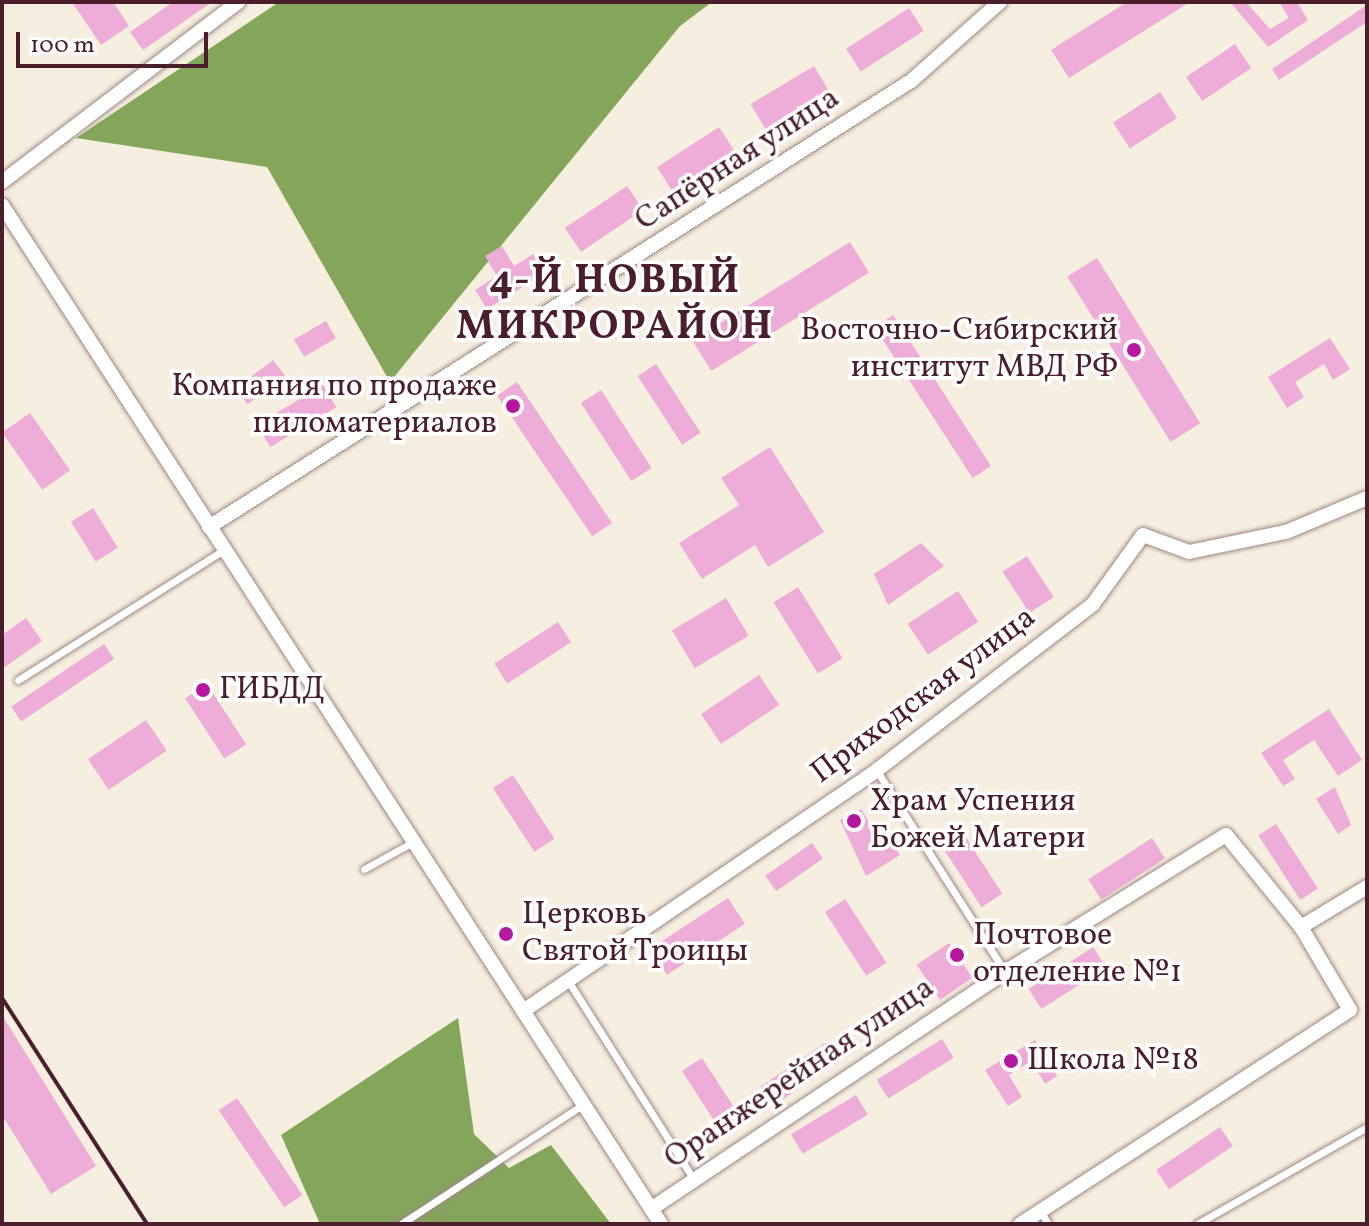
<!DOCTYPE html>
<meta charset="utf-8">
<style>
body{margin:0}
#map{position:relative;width:1369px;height:1226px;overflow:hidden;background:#f6efdf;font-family:Vollkorn,serif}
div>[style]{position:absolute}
.forest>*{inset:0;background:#83a65b}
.building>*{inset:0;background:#edadd8;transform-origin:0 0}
.path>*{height:2px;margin-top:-1px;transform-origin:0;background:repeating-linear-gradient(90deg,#a08785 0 6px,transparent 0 12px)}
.roads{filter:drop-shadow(0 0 2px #a08785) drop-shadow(0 0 2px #a08785)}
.lane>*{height:7px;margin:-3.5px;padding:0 3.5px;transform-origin:3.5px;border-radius:3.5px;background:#fff}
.street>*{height:14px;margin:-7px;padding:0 7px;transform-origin:7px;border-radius:7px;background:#fff}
.rail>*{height:4px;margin:-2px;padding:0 2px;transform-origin:2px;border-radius:2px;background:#4a1f2b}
.dots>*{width:22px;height:22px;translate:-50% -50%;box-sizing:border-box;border:4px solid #fff;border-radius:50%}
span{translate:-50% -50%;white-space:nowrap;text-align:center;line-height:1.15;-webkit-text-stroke:7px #fff;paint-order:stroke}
.street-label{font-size:32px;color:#4a1f2b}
.poi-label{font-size:32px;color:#4a1f2b}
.right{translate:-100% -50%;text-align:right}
.left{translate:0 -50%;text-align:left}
.district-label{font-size:40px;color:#4a1f2b;font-weight:700;letter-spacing:2px}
.frame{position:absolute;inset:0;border:4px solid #4a1f2b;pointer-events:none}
.scale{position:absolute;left:16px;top:32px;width:192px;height:36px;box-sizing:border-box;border:4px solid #4a1f2b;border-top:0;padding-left:10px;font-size:24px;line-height:28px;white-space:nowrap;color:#4a1f2b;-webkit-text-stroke:6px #fff;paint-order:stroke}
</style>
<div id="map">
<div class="forest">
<i style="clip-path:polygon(279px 2px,712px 2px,680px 26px,390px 382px,267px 167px,76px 138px)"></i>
<i style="clip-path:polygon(458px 1018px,474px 1134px,509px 1168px,551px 1145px,611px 1224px,320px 1224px,281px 1135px)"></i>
</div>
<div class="building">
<i style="clip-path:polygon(72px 2px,113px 2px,129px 26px,101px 45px)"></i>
<i style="clip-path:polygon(173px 2px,212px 2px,143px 50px,130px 32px)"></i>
<i style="clip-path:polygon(1127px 2px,1190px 2px,1069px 78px,1051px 50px)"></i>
<i style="clip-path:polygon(1230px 2px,1246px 2px,1270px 29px,1289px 18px,1279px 2px,1297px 2px,1308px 20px,1268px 47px)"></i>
<i style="clip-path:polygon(1367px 5px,1367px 22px,1279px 80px,1272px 69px)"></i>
<i style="left:909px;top:8px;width:27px;height:75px;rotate:57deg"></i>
<i style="left:1235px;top:44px;width:29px;height:59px;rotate:56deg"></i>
<i style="left:814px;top:66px;width:29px;height:74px;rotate:59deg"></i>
<i style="left:1160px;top:92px;width:31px;height:56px;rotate:57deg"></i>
<i style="left:719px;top:127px;width:30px;height:74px;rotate:57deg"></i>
<i style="left:627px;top:186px;width:29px;height:75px;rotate:56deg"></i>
<i style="left:850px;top:242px;width:36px;height:186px;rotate:58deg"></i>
<i style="clip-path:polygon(502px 246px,514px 266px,533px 254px,545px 273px,487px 309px,475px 290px,497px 276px,485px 256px)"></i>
<i style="left:1097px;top:258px;width:195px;height:35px;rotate:58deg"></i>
<i style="left:893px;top:315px;width:180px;height:22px;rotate:57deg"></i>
<i style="left:326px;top:321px;width:20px;height:37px;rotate:60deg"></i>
<i style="clip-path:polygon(1330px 338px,1350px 369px,1333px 380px,1324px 364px,1295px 382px,1304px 397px,1287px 408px,1268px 377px)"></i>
<i style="left:273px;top:360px;width:20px;height:47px;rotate:53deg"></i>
<i style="left:656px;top:364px;width:82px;height:22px;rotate:57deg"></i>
<i style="left:517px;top:382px;width:170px;height:24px;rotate:56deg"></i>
<i style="left:323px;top:385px;width:26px;height:77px;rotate:59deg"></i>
<i style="left:601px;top:390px;width:93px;height:24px;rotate:57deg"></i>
<i style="left:30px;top:413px;width:70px;height:34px;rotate:55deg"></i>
<i style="clip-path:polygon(770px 447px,824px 532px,768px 567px,755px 545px,702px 579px,679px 543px,739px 505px,721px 478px)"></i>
<i style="left:93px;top:508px;width:47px;height:26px;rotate:58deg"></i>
<i style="clip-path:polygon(921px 543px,944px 566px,888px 605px,874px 574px)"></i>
<i style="left:1027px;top:556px;width:49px;height:29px;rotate:57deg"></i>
<i style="left:798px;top:587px;width:84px;height:29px;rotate:58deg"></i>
<i style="left:958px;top:591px;width:37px;height:60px;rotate:57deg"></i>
<i style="left:726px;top:598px;width:44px;height:63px;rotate:59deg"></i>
<i style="clip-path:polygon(26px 618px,42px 641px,2px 669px,2px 635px)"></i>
<i style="left:558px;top:622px;width:24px;height:76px;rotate:57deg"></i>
<i style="left:104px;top:644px;width:18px;height:112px;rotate:56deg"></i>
<i style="left:759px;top:675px;width:36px;height:70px;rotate:56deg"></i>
<i style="left:207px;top:684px;width:72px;height:26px;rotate:57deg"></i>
<i style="clip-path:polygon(1329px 709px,1362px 760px,1338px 776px,1314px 740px,1283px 760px,1295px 779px,1283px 786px,1261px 753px)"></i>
<i style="left:146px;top:720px;width:37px;height:70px;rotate:56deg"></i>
<i style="left:513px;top:775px;width:76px;height:24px;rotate:57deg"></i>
<i style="clip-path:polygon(1335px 787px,1351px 825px,1338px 834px,1316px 799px)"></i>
<i style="clip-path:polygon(861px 809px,880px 840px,888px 836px,900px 855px,866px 876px,840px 820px)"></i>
<i style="left:1276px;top:824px;width:77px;height:21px;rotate:57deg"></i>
<i style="left:961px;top:830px;width:76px;height:25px;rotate:57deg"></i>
<i style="left:1152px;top:838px;width:24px;height:76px;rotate:57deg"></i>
<i style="left:812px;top:843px;width:19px;height:57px;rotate:55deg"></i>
<i style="left:728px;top:898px;width:31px;height:93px;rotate:57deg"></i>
<i style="left:845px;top:899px;width:76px;height:24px;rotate:57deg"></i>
<i style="left:949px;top:943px;width:42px;height:39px;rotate:56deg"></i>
<i style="left:1093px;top:947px;width:24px;height:77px;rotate:57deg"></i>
<i style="clip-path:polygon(2px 1015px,96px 1166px,51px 1194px,2px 1115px)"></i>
<i style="left:942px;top:1039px;width:22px;height:77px;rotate:58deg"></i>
<i style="clip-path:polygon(1035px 1040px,1057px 1076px,1045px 1084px,1031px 1061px,1009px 1075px,1022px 1097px,1008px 1106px,985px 1070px)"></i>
<i style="left:825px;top:1043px;width:23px;height:78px;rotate:56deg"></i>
<i style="left:702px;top:1058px;width:77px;height:24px;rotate:57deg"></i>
<i style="left:856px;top:1095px;width:23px;height:76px;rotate:59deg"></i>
<i style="left:237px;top:1098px;width:117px;height:22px;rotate:56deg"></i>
<i style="left:1220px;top:1127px;width:23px;height:77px;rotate:56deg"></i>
</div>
<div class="path">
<i style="left:439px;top:1224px;width:16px;rotate:-75deg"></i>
</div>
<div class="roads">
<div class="lane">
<i style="left:18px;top:680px;width:244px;rotate:-32.3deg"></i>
<i style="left:877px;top:771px;width:238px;rotate:57.5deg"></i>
<i style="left:364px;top:869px;width:56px;rotate:-28.9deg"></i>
<i style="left:567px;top:979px;width:234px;rotate:57.7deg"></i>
<i style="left:1040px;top:1210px;width:16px;rotate:60deg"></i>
<i style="left:401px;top:1224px;width:217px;rotate:-33.3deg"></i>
<i style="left:1197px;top:1224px;width:196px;rotate:-29.7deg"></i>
</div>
<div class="street">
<i style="left:2px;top:182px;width:297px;rotate:-37.3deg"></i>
<i style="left:2px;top:205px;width:1214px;rotate:57.11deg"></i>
<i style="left:209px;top:527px;width:832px;rotate:-32.43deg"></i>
<i style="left:911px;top:81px;width:119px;rotate:-41.6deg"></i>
<i style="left:1301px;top:927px;width:77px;rotate:-31.2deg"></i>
<i style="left:523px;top:1011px;width:428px;rotate:-34.2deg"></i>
<i style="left:877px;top:770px;width:272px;rotate:-37.5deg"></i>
<i style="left:1093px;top:604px;width:85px;rotate:-54.1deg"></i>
<i style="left:1143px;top:535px;width:49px;rotate:20.3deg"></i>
<i style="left:1189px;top:552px;width:99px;rotate:-11.7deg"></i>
<i style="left:1286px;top:532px;width:88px;rotate:-22.8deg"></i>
<i style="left:651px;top:1209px;width:426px;rotate:-33.8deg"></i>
<i style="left:1005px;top:972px;width:260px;rotate:-31.8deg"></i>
<i style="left:1226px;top:835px;width:119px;rotate:50.8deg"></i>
<i style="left:1301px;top:927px;width:96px;rotate:59.4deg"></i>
<i style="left:1350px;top:1010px;width:393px;rotate:147deg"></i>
</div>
</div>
<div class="rail">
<i style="left:2px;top:998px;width:269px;rotate:57.3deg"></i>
</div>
<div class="dots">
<i style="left:1134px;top:350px;background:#b5179e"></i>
<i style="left:513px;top:406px;background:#b5179e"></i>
<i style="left:203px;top:690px;background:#b5179e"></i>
<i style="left:854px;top:821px;background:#b5179e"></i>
<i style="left:506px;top:934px;background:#b5179e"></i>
<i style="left:957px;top:955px;background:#b5179e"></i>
<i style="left:1011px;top:1061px;background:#b5179e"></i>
</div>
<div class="street-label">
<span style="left:738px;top:160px;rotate:-33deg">Сапёрная улица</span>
<span style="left:924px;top:696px;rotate:-37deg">Приходская улица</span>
<span style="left:800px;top:1074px;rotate:-34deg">Оранжерейная улица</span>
</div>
<div class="poi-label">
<span class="right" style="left:1118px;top:350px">Восточно-Сибирский<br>институт МВД РФ</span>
<span class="right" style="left:497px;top:406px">Компания по продаже<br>пиломатериалов</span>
<span class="left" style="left:219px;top:690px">ГИБДД</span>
<span class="left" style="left:870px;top:821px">Храм Успения<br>Божей Матери</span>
<span class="left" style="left:522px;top:934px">Церковь<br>Святой Троицы</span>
<span class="left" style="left:973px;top:955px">Почтовое<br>отделение №1</span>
<span class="left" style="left:1027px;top:1061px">Школа №18</span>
</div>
<div class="district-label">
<span style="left:615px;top:305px">4-Й НОВЫЙ<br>МИКРОРАЙОН</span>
</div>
<div class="frame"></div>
<div class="scale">100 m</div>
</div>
